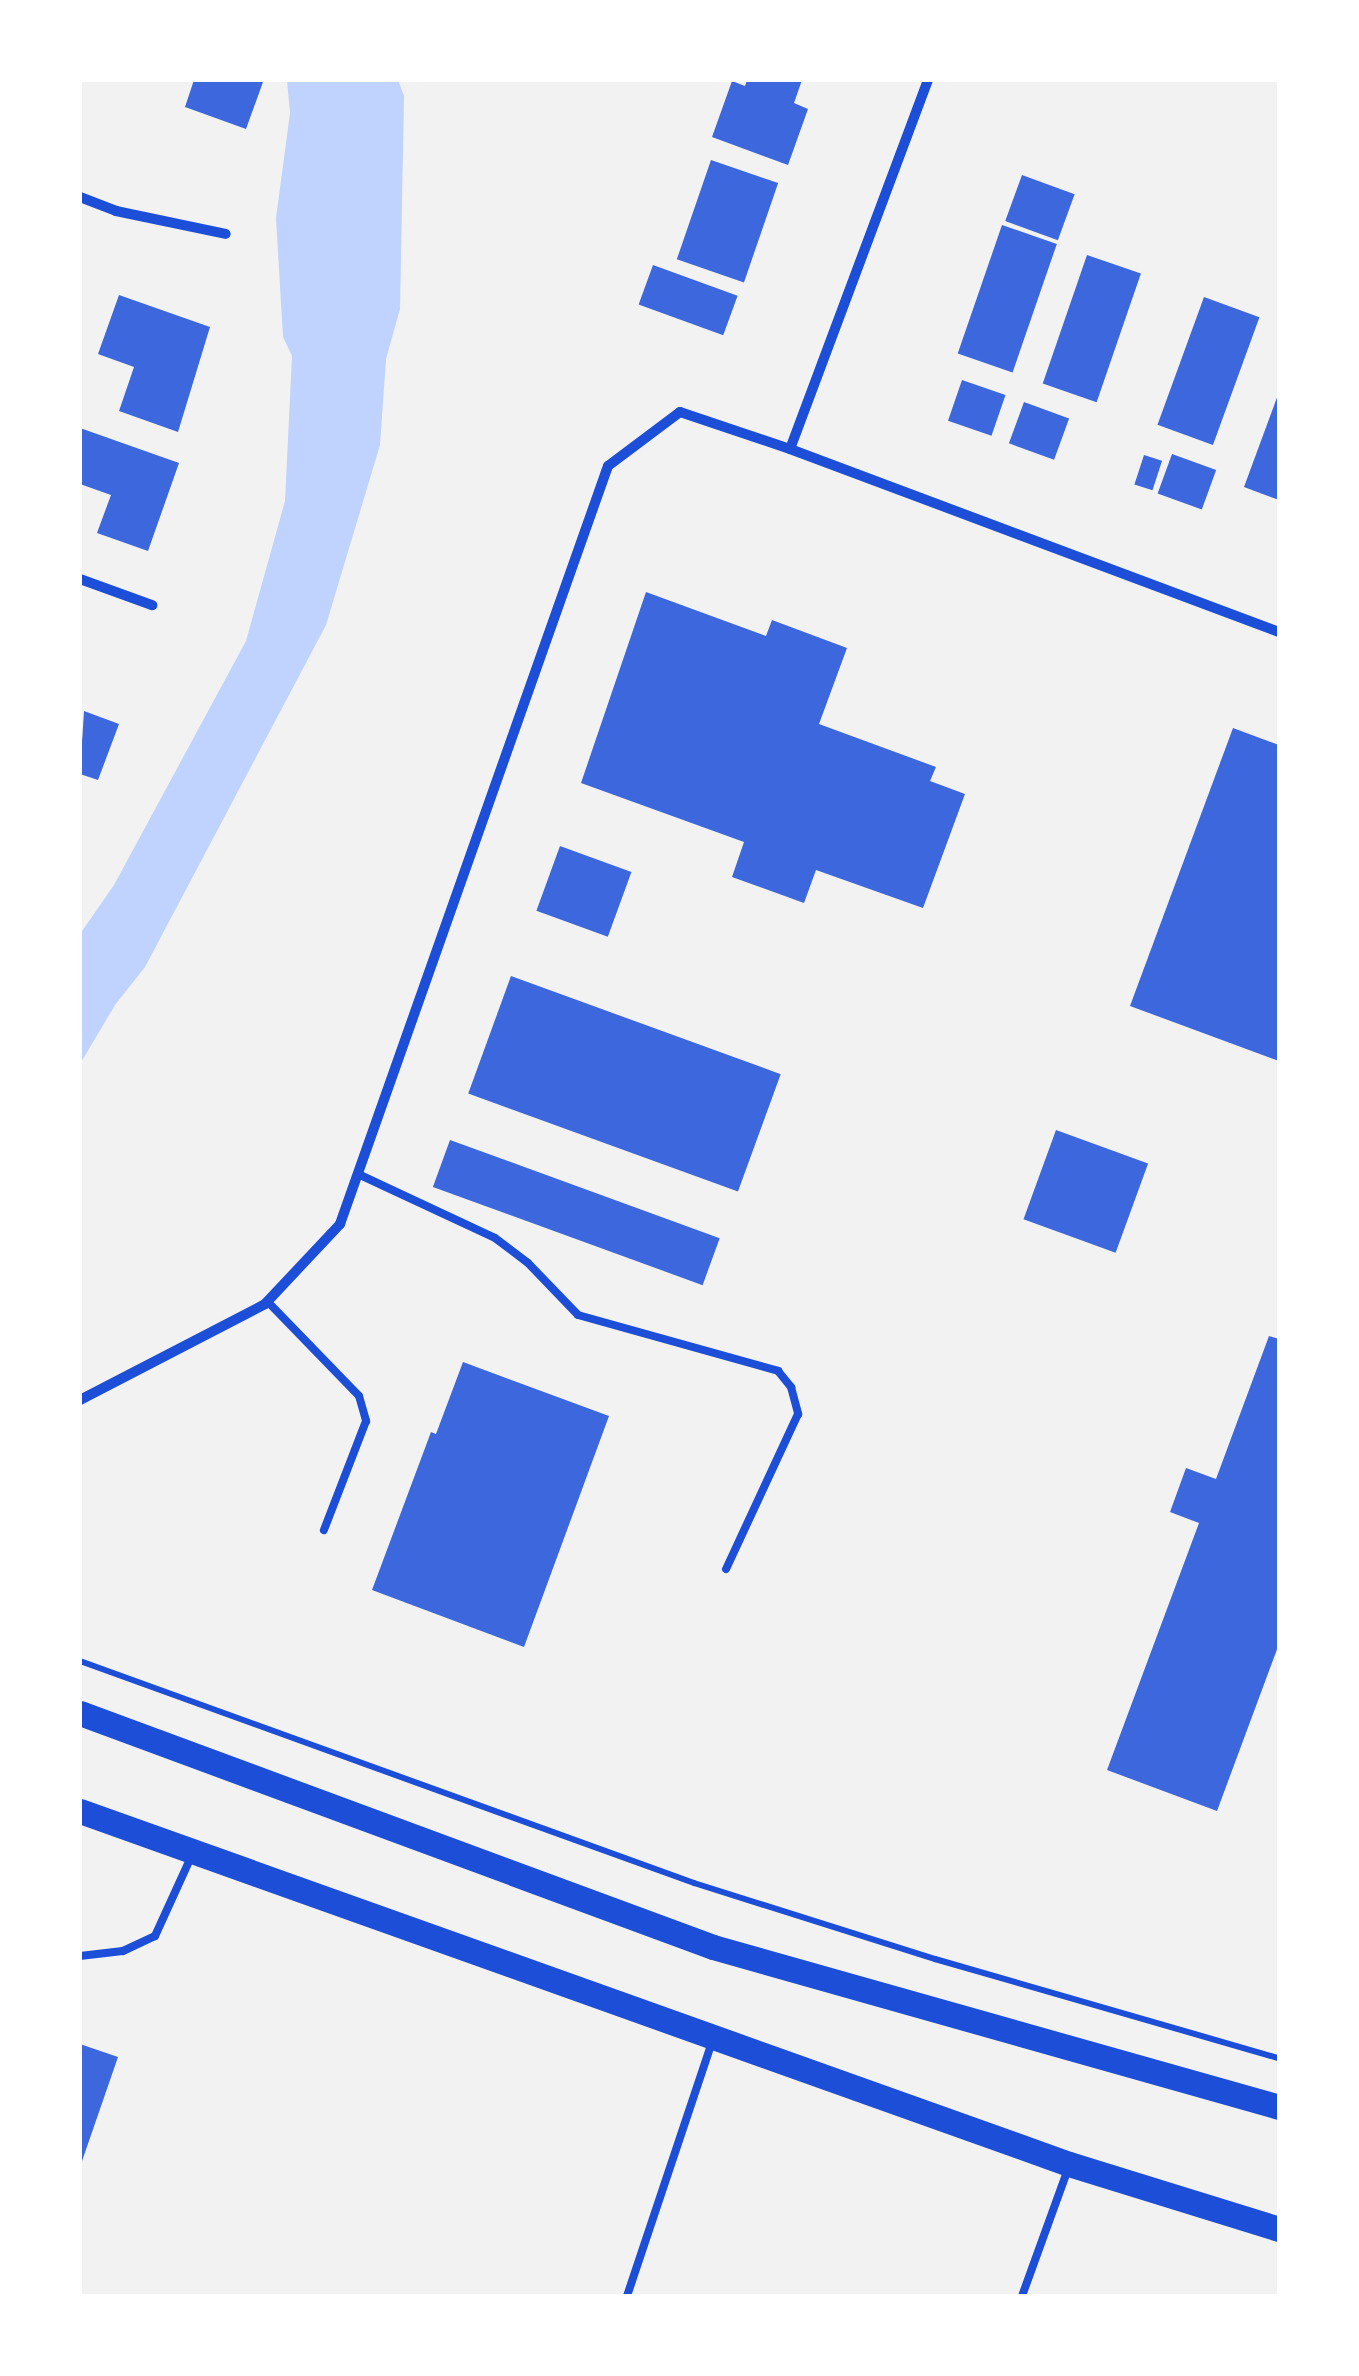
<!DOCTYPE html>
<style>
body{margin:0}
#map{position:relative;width:1359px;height:2376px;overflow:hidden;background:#f2f2f2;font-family:Raleway,sans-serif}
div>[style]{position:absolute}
.water>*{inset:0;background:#bfd3fe}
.building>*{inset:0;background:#3d67dc;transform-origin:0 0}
.path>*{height:6px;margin:-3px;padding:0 3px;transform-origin:3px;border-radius:3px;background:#1d4ed8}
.service>*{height:8px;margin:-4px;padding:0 4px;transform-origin:4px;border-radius:4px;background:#1d4ed8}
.minor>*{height:10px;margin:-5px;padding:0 5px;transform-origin:5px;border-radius:5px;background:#1d4ed8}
.primary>*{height:25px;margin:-12.5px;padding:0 12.5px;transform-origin:12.5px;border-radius:12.5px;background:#1d4ed8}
span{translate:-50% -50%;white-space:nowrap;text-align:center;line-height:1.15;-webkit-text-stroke:10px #fff;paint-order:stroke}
.frame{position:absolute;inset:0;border:82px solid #fff;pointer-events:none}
</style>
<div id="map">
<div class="water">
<i style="clip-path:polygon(287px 80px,398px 80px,404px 96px,400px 309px,386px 359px,380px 445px,326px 625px,145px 967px,115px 1005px,80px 1064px,80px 934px,114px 885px,246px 641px,285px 501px,292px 356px,283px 337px,276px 218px,290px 113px)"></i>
</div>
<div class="building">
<i style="clip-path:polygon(194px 80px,263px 82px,246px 129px,185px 107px)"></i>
<i style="clip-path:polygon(747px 80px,802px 80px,794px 103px,808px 109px,788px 165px,712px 137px,732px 81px,745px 86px)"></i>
<i style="left:711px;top:160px;width:71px;height:105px;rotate:19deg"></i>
<i style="left:1022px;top:175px;width:56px;height:49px;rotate:20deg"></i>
<i style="left:1002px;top:225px;width:58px;height:136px;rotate:19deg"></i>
<i style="left:1087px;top:255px;width:57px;height:136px;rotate:19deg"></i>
<i style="left:653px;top:265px;width:90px;height:42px;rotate:20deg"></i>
<i style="clip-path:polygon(119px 295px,210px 327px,178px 432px,119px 411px,134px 367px,98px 354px)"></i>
<i style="left:1204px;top:297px;width:59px;height:136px;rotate:20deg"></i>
<i style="left:962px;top:380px;width:46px;height:43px;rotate:19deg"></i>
<i style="clip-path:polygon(1279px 392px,1279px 500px,1244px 487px)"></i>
<i style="left:1024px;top:402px;width:48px;height:44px;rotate:20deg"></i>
<i style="clip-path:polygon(80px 428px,179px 463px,148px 551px,97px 533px,111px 495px,80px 484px)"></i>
<i style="left:1172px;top:454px;width:47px;height:42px;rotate:20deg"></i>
<i style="left:1144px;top:455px;width:19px;height:31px;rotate:18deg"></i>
<i style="clip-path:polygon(646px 592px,766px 636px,772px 620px,847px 648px,819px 724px,936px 767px,930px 781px,965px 794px,923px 908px,816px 870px,804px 903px,732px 877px,744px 842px,581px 783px)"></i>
<i style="clip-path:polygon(84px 711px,119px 724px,98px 780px,80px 774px)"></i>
<i style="clip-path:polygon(1233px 728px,1279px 745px,1279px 1061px,1130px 1006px)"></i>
<i style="left:560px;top:846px;width:76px;height:69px;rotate:20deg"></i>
<i style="left:511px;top:976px;width:287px;height:125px;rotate:20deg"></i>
<i style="left:1056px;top:1130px;width:98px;height:95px;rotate:20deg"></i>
<i style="left:450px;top:1140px;width:287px;height:50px;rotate:20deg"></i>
<i style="clip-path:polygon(1269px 1336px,1279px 1339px,1279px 1644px,1217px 1811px,1107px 1770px,1199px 1523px,1170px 1512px,1186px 1468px,1216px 1479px)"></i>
<i style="clip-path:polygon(463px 1362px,609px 1416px,524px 1647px,372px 1590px,431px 1432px,436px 1434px)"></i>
<i style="clip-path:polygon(80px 2044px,118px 2057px,81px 2164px,80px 2164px)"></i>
</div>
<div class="path">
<i style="left:80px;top:1661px;width:653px;rotate:19.88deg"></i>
<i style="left:694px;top:1883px;width:253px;rotate:17.5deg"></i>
<i style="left:935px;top:1959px;width:358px;rotate:16.1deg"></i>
</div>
<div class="service">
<i style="left:358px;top:1174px;width:151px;rotate:25deg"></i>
<i style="left:495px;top:1238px;width:41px;rotate:37.1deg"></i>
<i style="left:528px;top:1263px;width:72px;rotate:46.1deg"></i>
<i style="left:578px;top:1315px;width:208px;rotate:15.6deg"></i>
<i style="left:778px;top:1371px;width:21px;rotate:51deg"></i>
<i style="left:791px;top:1387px;width:28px;rotate:75deg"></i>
<i style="left:798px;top:1414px;width:171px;rotate:114.9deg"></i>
<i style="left:267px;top:1301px;width:132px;rotate:45.9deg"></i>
<i style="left:359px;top:1396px;width:26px;rotate:74deg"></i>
<i style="left:366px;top:1421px;width:117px;rotate:111.1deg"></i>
<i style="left:80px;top:1956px;width:43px;rotate:-6.6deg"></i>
<i style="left:123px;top:1951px;width:35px;rotate:-25deg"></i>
<i style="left:155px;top:1936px;width:87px;rotate:-65.5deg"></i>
<i style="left:627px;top:2296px;width:271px;rotate:-71.5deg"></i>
<i style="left:1022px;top:2296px;width:135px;rotate:-70.1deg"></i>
</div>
<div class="minor">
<i style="left:80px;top:197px;width:39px;rotate:21deg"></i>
<i style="left:116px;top:211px;width:112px;rotate:11.8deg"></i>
<i style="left:790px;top:449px;width:394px;rotate:-69.5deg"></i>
<i style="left:80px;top:579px;width:77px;rotate:19.9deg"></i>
<i style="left:80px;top:1400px;width:208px;rotate:-27.4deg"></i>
<i style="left:265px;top:1304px;width:110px;rotate:-46.8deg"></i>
<i style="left:340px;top:1224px;width:804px;rotate:-70.53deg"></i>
<i style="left:608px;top:466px;width:90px;rotate:-36.9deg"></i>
<i style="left:680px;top:412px;width:116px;rotate:18.6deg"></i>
<i style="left:790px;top:449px;width:522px;rotate:20.52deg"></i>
</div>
<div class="primary">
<i style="left:80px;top:1713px;width:675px;rotate:20.29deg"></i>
<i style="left:713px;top:1947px;width:588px;rotate:15.78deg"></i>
<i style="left:80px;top:1811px;width:1050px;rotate:19.64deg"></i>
<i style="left:1069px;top:2164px;width:220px;rotate:17.2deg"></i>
</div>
<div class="frame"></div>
</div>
